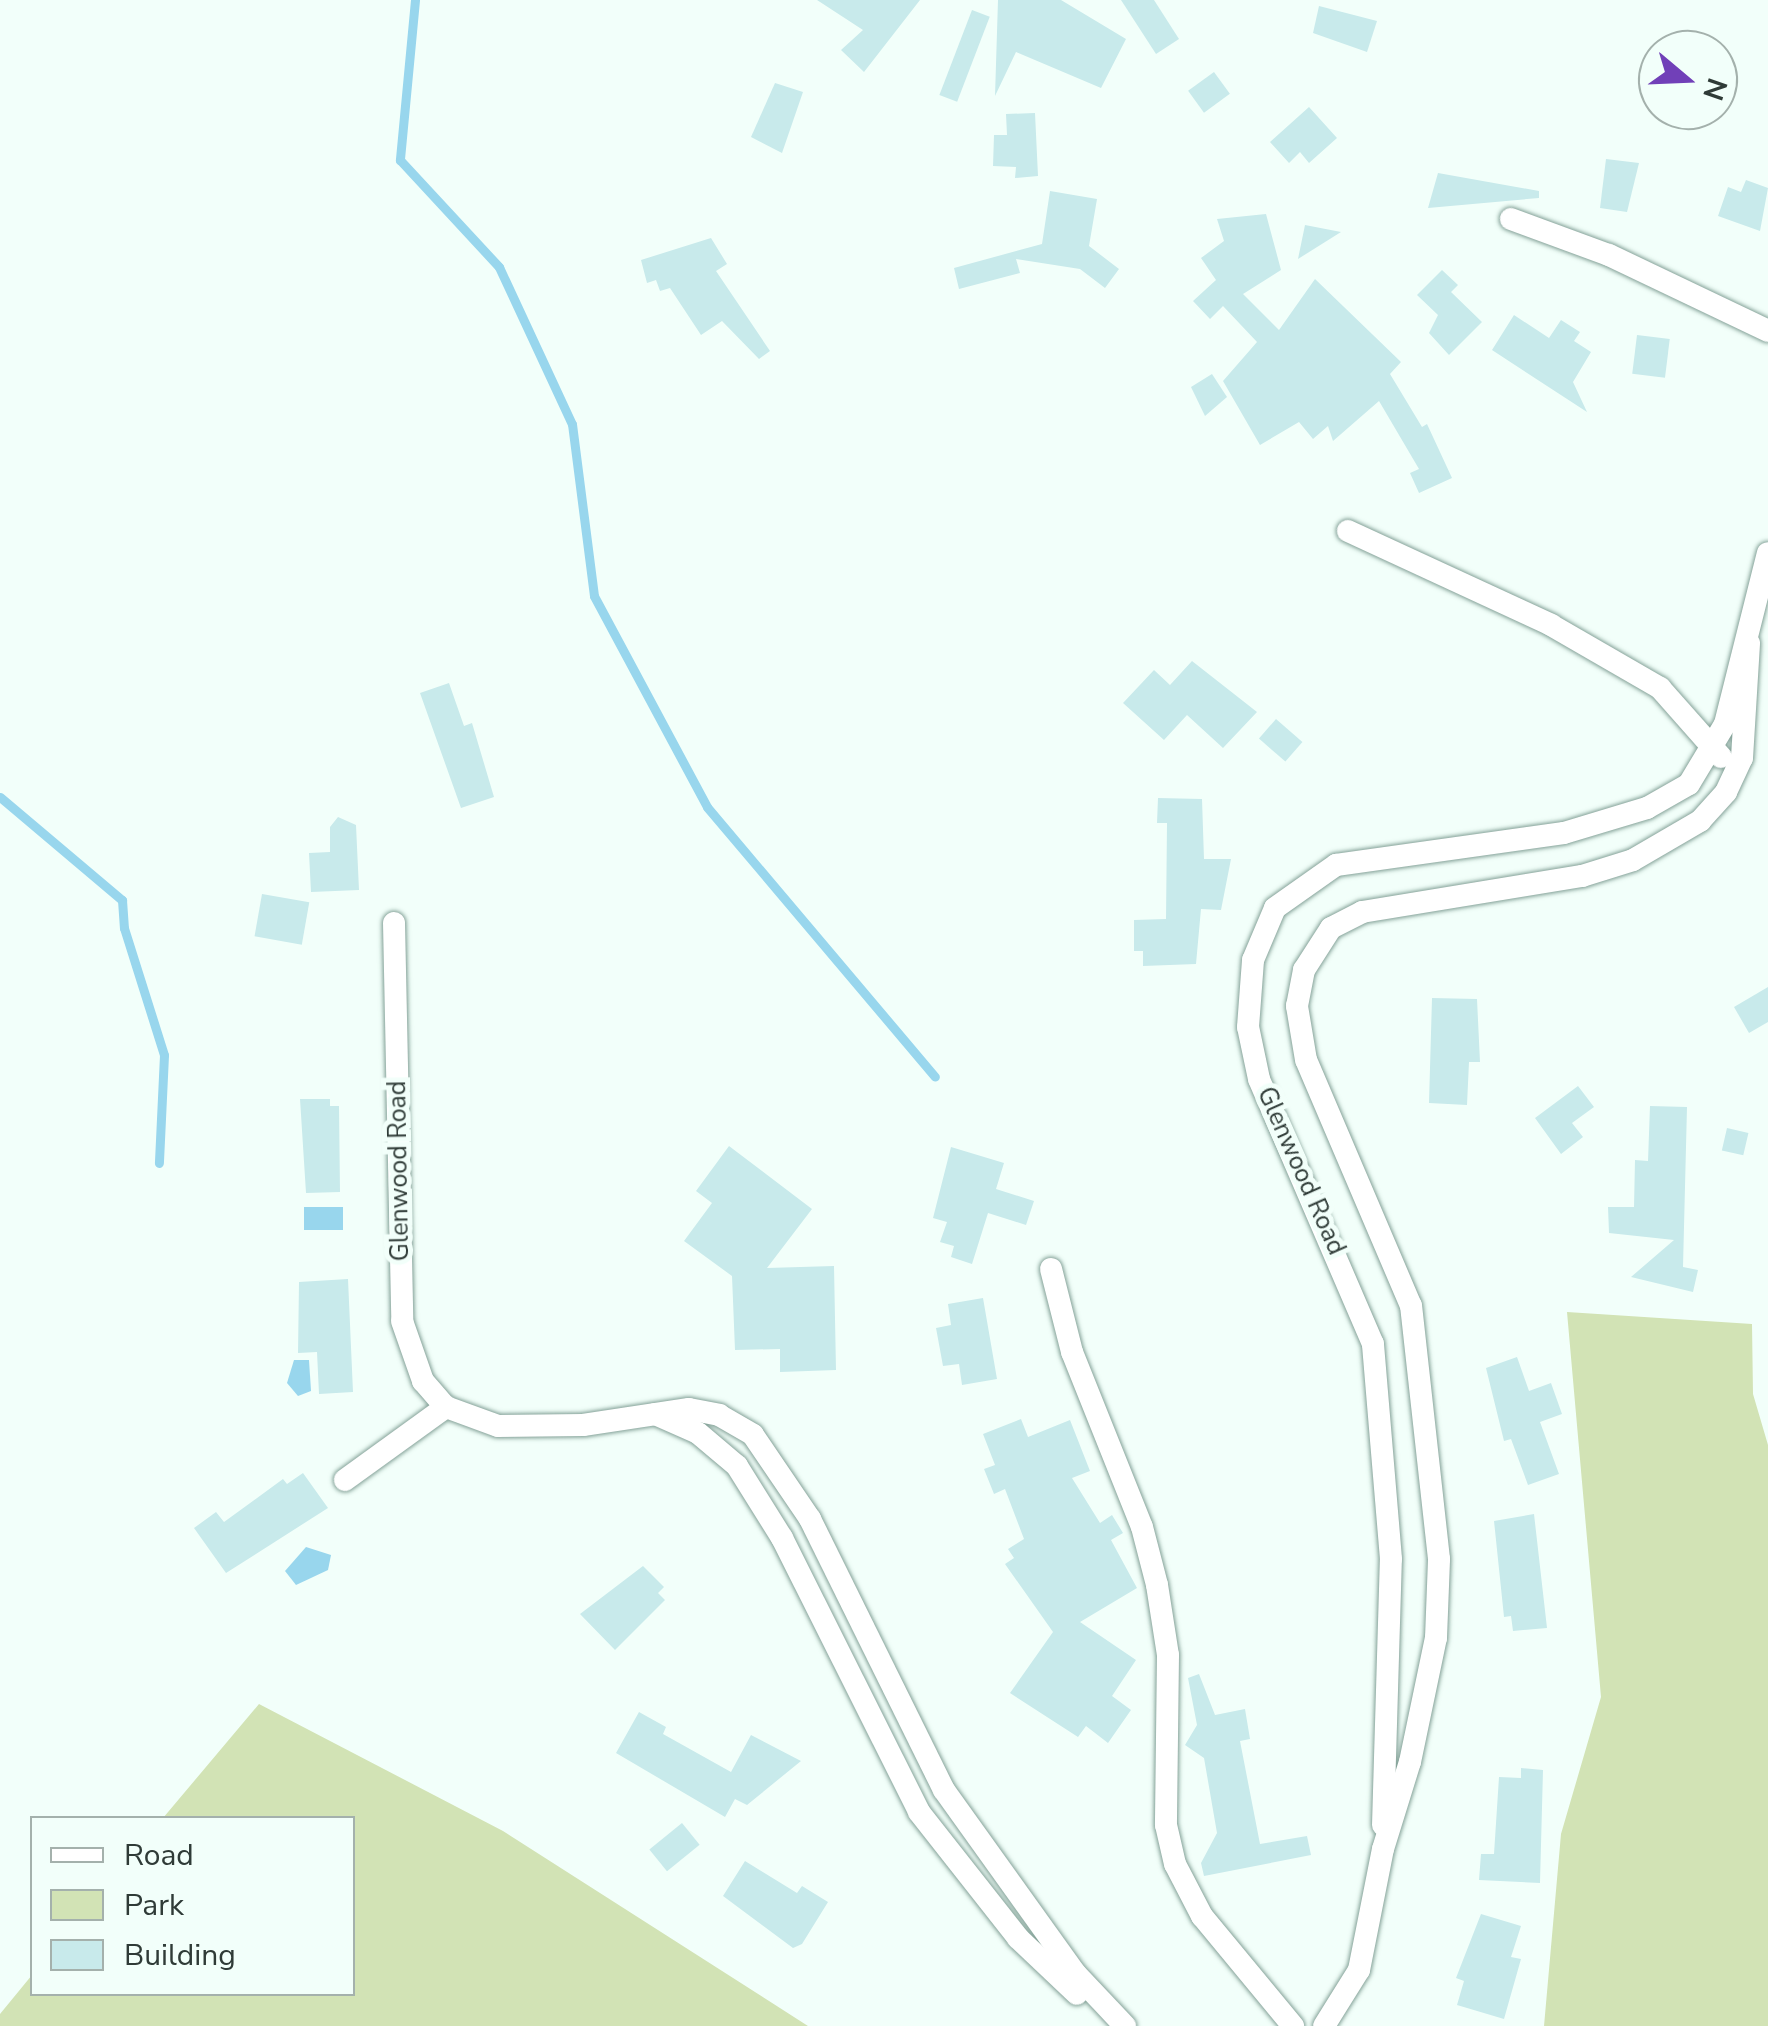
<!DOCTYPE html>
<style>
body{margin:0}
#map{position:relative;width:1768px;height:2026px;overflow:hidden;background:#f2fffa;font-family:"Nunito Sans",sans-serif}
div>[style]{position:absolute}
.green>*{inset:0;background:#d2e3b5}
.water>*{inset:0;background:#98d6ed;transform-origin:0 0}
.stream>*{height:9px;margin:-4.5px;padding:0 4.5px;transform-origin:4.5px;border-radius:4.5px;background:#98d6ed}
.building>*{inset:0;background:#c8eaeb;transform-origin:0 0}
.roads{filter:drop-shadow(0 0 2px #84a298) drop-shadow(0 0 2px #84a298)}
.minor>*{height:22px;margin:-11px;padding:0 11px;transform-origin:11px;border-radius:11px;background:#fff}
span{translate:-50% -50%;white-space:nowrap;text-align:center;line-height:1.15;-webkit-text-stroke:10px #f2fffa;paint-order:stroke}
.street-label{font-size:25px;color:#2f3b37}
.legend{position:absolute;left:30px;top:1816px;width:325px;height:180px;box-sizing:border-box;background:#f2fffa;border:2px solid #a4b1ac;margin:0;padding:12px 18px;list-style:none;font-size:30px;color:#2f3b37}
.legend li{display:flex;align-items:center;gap:20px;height:50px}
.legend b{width:50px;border:2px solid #a4b1ac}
.north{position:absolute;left:1638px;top:30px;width:100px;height:100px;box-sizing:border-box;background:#f2fffa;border:2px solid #a4b1ac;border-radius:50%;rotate:109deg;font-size:28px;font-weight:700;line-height:40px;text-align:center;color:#2f3b37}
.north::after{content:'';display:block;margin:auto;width:35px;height:45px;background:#7140b8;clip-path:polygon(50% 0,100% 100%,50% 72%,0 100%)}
</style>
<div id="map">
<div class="green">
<i style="clip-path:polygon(1567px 1312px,1752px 1324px,1753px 1394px,1768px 1445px,1768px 2026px,1544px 2026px,1561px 1834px,1601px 1697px)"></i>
<i style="clip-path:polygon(259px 1704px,503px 1831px,808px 2026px,0 2026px,0 2014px,32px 1975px,32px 1994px,352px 1994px,352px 1818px,163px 1818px)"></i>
</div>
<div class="water">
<i style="left:304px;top:1207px;width:39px;height:23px"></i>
<i style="clip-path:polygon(294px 1360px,309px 1360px,311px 1391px,298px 1396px,287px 1383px)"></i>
<i style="clip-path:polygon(306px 1547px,331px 1555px,328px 1570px,296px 1585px,285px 1571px)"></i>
</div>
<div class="stream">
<i style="left:415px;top:0;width:161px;rotate:95.4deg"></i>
<i style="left:400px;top:160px;width:146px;rotate:47.2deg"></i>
<i style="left:499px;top:267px;width:173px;rotate:65.1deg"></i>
<i style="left:572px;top:424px;width:173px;rotate:82.7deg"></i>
<i style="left:594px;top:596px;width:239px;rotate:61.8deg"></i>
<i style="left:707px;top:807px;width:353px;rotate:49.8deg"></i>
<i style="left:0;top:797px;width:160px;rotate:40.2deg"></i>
<i style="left:122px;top:900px;width:28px;rotate:86deg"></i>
<i style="left:124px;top:928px;width:133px;rotate:72.5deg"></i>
<i style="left:164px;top:1055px;width:108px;rotate:92.7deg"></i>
</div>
<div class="building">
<i style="clip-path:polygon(817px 0,920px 0,864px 72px,841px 50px,863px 30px)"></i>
<i style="clip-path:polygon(998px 0,1061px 0,1126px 39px,1101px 88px,1016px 52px,995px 96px)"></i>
<i style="clip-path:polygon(1121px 0,1154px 0,1179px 39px,1156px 54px)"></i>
<i style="clip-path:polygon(1319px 6px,1377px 21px,1367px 52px,1313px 33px)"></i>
<i style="left:972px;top:10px;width:19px;height:91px;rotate:21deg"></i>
<i style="left:1214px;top:72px;width:27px;height:32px;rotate:54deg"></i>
<i style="clip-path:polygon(775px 83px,803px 92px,782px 153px,751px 137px)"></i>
<i style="clip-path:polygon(1309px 107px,1337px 138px,1309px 163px,1300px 152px,1289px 163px,1270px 142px)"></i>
<i style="clip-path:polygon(1035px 113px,1038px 176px,1015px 178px,1016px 167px,993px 166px,994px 135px,1007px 135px,1006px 114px)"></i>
<i style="clip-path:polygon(1606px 159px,1639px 163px,1627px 212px,1600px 208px)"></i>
<i style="clip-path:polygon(1438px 173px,1539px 191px,1539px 198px,1428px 208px)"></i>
<i style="clip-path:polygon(1746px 180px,1768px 188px,1760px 231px,1718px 216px,1728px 187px,1741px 192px)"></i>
<i style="clip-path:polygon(1050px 191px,1097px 199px,1089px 246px,1119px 269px,1105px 288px,1080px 269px,1016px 259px,1020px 273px,959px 289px,954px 268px,1042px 244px)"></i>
<i style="clip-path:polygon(1266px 214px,1281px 270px,1243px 294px,1279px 330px,1315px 279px,1401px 362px,1390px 374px,1422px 427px,1427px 424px,1452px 478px,1419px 493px,1410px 473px,1419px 469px,1379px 401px,1333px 441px,1328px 426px,1313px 439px,1299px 422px,1260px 445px,1223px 381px,1257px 342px,1223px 306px,1210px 319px,1193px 301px,1216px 280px,1201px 258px,1224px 241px,1217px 219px)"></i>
<i style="clip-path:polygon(1305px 225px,1341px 232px,1298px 259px)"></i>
<i style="clip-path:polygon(711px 238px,727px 264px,716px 271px,770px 351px,759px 359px,722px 321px,701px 335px,670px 288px,660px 291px,656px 280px,647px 283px,641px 260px)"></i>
<i style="clip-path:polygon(1442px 270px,1458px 285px,1451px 292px,1482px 322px,1449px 355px,1429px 333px,1438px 315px,1417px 295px)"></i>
<i style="clip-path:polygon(1514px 315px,1549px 338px,1561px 320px,1580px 332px,1574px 341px,1591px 352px,1573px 382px,1587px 412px,1492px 350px)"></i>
<i style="left:1637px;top:335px;width:33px;height:39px;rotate:7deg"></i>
<i style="clip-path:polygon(1212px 374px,1227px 397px,1205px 416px,1191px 387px)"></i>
<i style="clip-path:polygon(1192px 661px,1257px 712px,1223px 748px,1187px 715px,1164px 740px,1123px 703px,1154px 670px,1170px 685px)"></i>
<i style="clip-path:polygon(449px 683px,464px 726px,472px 723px,494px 797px,461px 808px,420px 693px)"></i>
<i style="left:1276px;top:719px;width:35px;height:26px;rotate:41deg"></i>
<i style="clip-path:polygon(1158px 798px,1202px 799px,1204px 859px,1231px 859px,1221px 910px,1201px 909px,1196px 964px,1143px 966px,1143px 951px,1134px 951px,1134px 920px,1166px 919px,1167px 823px,1157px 823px)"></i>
<i style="clip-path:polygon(338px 817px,356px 825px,359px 890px,311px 892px,309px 853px,330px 852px,330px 827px)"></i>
<i style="left:262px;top:894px;width:48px;height:43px;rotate:10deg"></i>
<i style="clip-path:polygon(1768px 987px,1768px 1022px,1749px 1033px,1734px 1007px)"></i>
<i style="clip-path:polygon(1432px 998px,1477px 999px,1480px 1062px,1469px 1062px,1467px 1105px,1429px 1103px)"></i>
<i style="clip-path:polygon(1578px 1086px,1594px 1107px,1572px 1123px,1583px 1137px,1561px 1154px,1535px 1118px)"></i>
<i style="clip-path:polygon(300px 1099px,330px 1099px,330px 1106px,339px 1106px,340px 1192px,306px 1193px)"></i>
<i style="clip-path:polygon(1650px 1106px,1687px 1107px,1683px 1267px,1698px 1270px,1693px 1292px,1631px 1277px,1674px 1240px,1609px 1233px,1608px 1207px,1634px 1207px,1635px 1160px,1648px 1161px)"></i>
<i style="left:1727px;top:1128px;width:22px;height:23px;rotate:13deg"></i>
<i style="clip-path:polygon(729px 1146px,812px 1209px,767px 1268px,834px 1266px,836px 1370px,780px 1372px,780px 1349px,735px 1350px,732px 1276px,684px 1241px,712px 1203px,696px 1191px)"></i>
<i style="clip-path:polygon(951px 1147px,1004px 1163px,996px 1189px,1034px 1201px,1026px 1225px,988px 1213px,972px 1264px,951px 1257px,954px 1246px,940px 1242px,947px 1222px,933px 1218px)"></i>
<i style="clip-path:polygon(348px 1279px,353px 1392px,319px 1394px,317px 1352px,298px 1353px,299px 1282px)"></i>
<i style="clip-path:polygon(983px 1298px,997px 1379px,962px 1385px,959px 1364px,943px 1366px,936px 1328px,951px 1325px,948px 1304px)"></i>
<i style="clip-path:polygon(1517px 1357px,1529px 1391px,1551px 1383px,1562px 1414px,1540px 1422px,1559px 1474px,1528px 1485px,1511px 1439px,1504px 1441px,1486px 1368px)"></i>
<i style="clip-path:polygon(1021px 1419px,1028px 1437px,1070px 1420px,1090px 1471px,1072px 1478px,1100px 1523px,1112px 1515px,1123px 1533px,1111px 1540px,1137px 1588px,1080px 1622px,1136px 1660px,1112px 1696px,1131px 1710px,1108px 1743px,1086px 1726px,1078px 1737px,1010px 1693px,1053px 1632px,1005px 1564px,1014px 1558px,1008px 1549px,1024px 1539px,1005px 1489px,994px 1494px,984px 1469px,995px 1465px,983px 1434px)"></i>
<i style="clip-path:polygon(303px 1473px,328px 1508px,226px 1573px,194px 1528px,216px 1512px,224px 1522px,283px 1479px,287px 1484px)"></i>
<i style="clip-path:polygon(1534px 1514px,1547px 1628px,1513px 1631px,1511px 1616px,1504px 1617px,1494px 1521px)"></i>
<i style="clip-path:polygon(643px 1566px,664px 1587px,658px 1593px,665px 1600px,615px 1650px,580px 1614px)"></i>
<i style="clip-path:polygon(1199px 1674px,1215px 1715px,1245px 1709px,1250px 1739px,1240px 1741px,1260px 1844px,1307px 1836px,1311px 1855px,1204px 1876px,1201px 1863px,1217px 1833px,1204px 1758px,1185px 1745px,1197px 1725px,1188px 1678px)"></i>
<i style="clip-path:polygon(639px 1712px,666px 1727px,663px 1734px,731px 1772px,751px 1735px,801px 1761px,747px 1805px,735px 1799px,725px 1817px,616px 1753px)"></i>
<i style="clip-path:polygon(1521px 1768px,1543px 1770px,1540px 1883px,1479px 1880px,1481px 1854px,1494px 1854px,1499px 1777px,1521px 1778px)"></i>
<i style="left:682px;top:1823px;width:28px;height:42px;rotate:51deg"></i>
<i style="clip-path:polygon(745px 1861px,797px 1893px,802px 1886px,828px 1902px,802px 1944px,793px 1948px,723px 1896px)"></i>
<i style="clip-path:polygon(1481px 1914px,1521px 1926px,1511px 1957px,1521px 1959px,1504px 2019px,1457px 2005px,1464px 1981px,1456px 1978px)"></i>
</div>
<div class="roads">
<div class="minor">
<i style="left:1511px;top:219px;width:104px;rotate:20.2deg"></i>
<i style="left:1609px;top:255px;width:176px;rotate:25.5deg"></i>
<i style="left:1348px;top:531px;width:224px;rotate:24.8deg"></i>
<i style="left:1551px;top:625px;width:126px;rotate:30deg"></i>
<i style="left:1660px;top:688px;width:92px;rotate:48.5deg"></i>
<i style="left:394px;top:923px;width:398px;rotate:88.8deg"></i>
<i style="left:402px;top:1321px;width:64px;rotate:70.7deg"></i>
<i style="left:423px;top:1381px;width:35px;rotate:49deg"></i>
<i style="left:446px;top:1407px;width:55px;rotate:20.1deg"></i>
<i style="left:498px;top:1426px;width:85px;rotate:-0.7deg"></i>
<i style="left:583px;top:1425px;width:107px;rotate:-8.6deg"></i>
<i style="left:689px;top:1409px;width:31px;rotate:11deg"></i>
<i style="left:719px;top:1415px;width:39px;rotate:30deg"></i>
<i style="left:753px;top:1435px;width:102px;rotate:55.8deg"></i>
<i style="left:810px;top:1519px;width:302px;rotate:63.7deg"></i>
<i style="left:944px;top:1790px;width:225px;rotate:54.4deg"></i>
<i style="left:1075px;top:1973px;width:73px;rotate:46.7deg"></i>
<i style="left:1051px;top:1269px;width:86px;rotate:75.8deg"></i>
<i style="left:1072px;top:1352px;width:188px;rotate:68.2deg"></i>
<i style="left:1142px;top:1527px;width:60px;rotate:75.5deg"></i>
<i style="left:1157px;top:1585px;width:71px;rotate:81.1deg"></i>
<i style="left:1168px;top:1655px;width:170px;rotate:90.7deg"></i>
<i style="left:1166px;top:1825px;width:40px;rotate:77deg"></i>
<i style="left:1175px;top:1864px;width:59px;rotate:62.6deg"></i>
<i style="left:1202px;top:1916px;width:143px;rotate:50.4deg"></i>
<i style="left:655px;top:1414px;width:47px;rotate:23.8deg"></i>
<i style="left:698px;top:1433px;width:51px;rotate:40.2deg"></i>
<i style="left:737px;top:1466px;width:85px;rotate:58deg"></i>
<i style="left:782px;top:1538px;width:306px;rotate:63.4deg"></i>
<i style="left:919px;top:1812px;width:160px;rotate:51.8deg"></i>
<i style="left:1018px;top:1938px;width:81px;rotate:43.5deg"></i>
<i style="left:345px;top:1480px;width:125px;rotate:-35.9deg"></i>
<i style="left:1383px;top:1825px;width:266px;rotate:-88.3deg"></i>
<i style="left:1391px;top:1559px;width:216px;rotate:-94.8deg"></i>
<i style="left:1373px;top:1344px;width:288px;rotate:-113.3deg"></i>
<i style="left:1259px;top:1079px;width:53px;rotate:-101.9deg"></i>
<i style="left:1248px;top:1027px;width:67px;rotate:-85.7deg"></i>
<i style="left:1253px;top:960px;width:56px;rotate:-67.1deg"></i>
<i style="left:1275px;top:908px;width:75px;rotate:-35.2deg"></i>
<i style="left:1336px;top:865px;width:230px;rotate:-8deg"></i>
<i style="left:1564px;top:833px;width:87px;rotate:-16.8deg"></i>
<i style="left:1647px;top:808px;width:48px;rotate:-29.7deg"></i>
<i style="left:1689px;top:784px;width:70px;rotate:-59deg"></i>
<i style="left:1725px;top:724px;width:176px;rotate:-75.9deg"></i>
<i style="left:1324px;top:2026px;width:66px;rotate:-58deg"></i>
<i style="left:1359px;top:1970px;width:123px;rotate:-78.8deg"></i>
<i style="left:1383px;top:1849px;width:91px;rotate:-72.8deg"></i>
<i style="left:1410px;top:1762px;width:127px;rotate:-78.2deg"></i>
<i style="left:1436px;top:1638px;width:79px;rotate:-87.8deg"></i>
<i style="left:1439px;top:1559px;width:255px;rotate:-96.3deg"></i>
<i style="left:1411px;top:1306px;width:267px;rotate:-113.1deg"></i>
<i style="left:1306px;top:1060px;width:55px;rotate:-99.5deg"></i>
<i style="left:1297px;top:1006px;width:37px;rotate:-79deg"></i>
<i style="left:1304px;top:970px;width:50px;rotate:-57.3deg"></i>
<i style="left:1331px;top:928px;width:35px;rotate:-27deg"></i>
<i style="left:1362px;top:912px;width:223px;rotate:-9.3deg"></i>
<i style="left:1582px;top:876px;width:53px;rotate:-17.4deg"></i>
<i style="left:1633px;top:860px;width:78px;rotate:-30.2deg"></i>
<i style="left:1700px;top:821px;width:39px;rotate:-48deg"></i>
<i style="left:1726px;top:792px;width:38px;rotate:-65deg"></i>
<i style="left:1742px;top:758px;width:115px;rotate:-86.5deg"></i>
</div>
</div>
<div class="street-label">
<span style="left:399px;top:1171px;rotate:-91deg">Glenwood Road</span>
<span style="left:1301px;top:1171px;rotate:66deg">Glenwood Road</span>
</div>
<ul class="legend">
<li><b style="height:12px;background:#fff"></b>Road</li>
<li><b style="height:28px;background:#d2e3b5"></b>Park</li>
<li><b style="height:28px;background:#c8eaeb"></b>Building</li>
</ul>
<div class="north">N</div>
</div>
